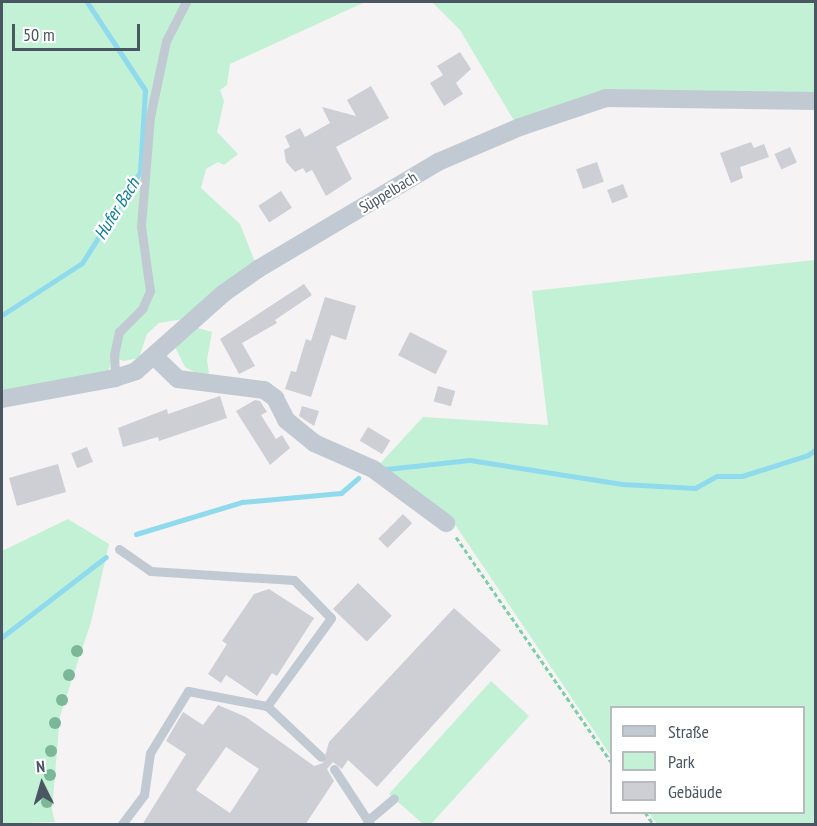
<!DOCTYPE html>
<meta charset="utf-8">
<style>
body{margin:0}
#map{position:relative;width:817px;height:826px;overflow:hidden;background:#f5f3f3;font-family:"PT Sans Narrow",sans-serif}
div>[style]{position:absolute}
.green>*{inset:0;background:#c3f1d5}
.stream>*{height:5px;margin:-2.5px;padding:0 2.5px;transform-origin:2.5px;border-radius:2.5px;background:#90daee}
.building>*{inset:0;background:#cdcfd5;transform-origin:0 0}
.path>*{height:3px;margin-top:-1.5px;transform-origin:0;background:repeating-linear-gradient(90deg,#7ad0a6 0 4.5px,transparent 0 7.5px)}
.lane>*{height:9px;margin:-4.5px;padding:0 4.5px;transform-origin:4.5px;border-radius:4.5px;background:#c1cad2}
.street>*{height:18px;margin:-9px;padding:0 9px;transform-origin:9px;border-radius:9px;background:#c1cad2}
.trees>*{width:12px;height:12px;margin:-6px;border-radius:50%;background:#7bb799}
span{translate:-50% -50%;white-space:nowrap;text-align:center;line-height:1.15;-webkit-text-stroke:4.5px #fff;paint-order:stroke}
.street-label{font-size:16px;color:#4a5661}
.water-label{font-size:18px;color:#0c7c9b;font-style:italic}
.frame{position:absolute;inset:0;border:3px solid #4a5661;pointer-events:none}
.legend{position:absolute;left:610px;top:706px;width:195px;height:108px;box-sizing:border-box;background:#fff;border:2px solid #b7bbc0;margin:0;padding:8px 10px;list-style:none;font-size:18px;color:#4a5661}
.legend li{display:flex;align-items:center;gap:12px;height:30px}
.legend b{width:30px;border:2px solid #b7bbc0}
.north{position:absolute;left:12px;top:754px;width:60px;height:60px;-webkit-text-stroke:4px #fff;paint-order:stroke;rotate:355deg;font-size:16px;font-weight:700;line-height:24px;text-align:center;color:#4a5661}
.north::after{content:'';display:block;margin:auto;width:21px;height:27px;background:#4a5661;clip-path:polygon(50% 0,100% 100%,50% 72%,0 100%)}
.scale{position:absolute;left:12px;top:24px;width:128px;height:27px;box-sizing:border-box;border:3px solid #4a5661;border-top:0;padding-left:8px;font-size:18px;line-height:21px;white-space:nowrap;color:#4a5661;-webkit-text-stroke:4px #fff;paint-order:stroke}
</style>
<div id="map">
<div class="green">
<i style="clip-path:polygon(2px 2px,365px 2px,230px 64px,227px 85px,220px 90px,224px 101px,217px 132px,238px 154px,224px 165px,218px 162px,206px 169px,201px 188px,240px 224px,255px 262px,184px 319px,159px 323px,147px 334px,139px 358px,124px 361px,112px 357px,108px 373px,2px 393px)"></i>
<i style="clip-path:polygon(432px 2px,815px 2px,815px 95px,607px 95px,516px 124px,460px 30px)"></i>
<i style="clip-path:polygon(815px 260px,815px 824px,657px 824px,649px 813px,804px 812px,804px 708px,612px 708px,611px 756px,456px 526px,377px 467px,423px 417px,548px 425px,532px 291px)"></i>
<i style="clip-path:polygon(194px 327px,212px 332px,207px 360px,209px 373px,200px 375px,185px 367px,175px 347px)"></i>
<i style="clip-path:polygon(68px 519px,109px 544px,91px 622px,60px 716px,52px 810px,55px 822px,2px 824px,2px 551px)"></i>
<i style="clip-path:polygon(491px 681px,529px 716px,431px 824px,423px 824px,389px 794px)"></i>
</div>
<div class="stream">
<i style="left:2px;top:315px;width:95px;rotate:-33deg"></i>
<i style="left:82px;top:263px;width:108px;rotate:-57.5deg"></i>
<i style="left:140px;top:172px;width:82px;rotate:-86.5deg"></i>
<i style="left:145px;top:90px;width:105px;rotate:-123.4deg"></i>
<i style="left:386px;top:469px;width:84px;rotate:-6.1deg"></i>
<i style="left:470px;top:460px;width:154px;rotate:9deg"></i>
<i style="left:622px;top:484px;width:73px;rotate:3.1deg"></i>
<i style="left:695px;top:488px;width:25px;rotate:-29deg"></i>
<i style="left:717px;top:476px;width:25px"></i>
<i style="left:742px;top:476px;width:69px;rotate:-17.7deg"></i>
<i style="left:808px;top:455px;width:10px;rotate:-37deg"></i>
<i style="left:136px;top:534px;width:111px;rotate:-16.8deg"></i>
<i style="left:242px;top:502px;width:99px;rotate:-5.2deg"></i>
<i style="left:341px;top:493px;width:23px;rotate:-41deg"></i>
<i style="left:2px;top:637px;width:131px;rotate:-37.6deg"></i>
</div>
<div class="building">
<i style="clip-path:polygon(460px 52px,471px 69px,456px 83px,463px 94px,444px 106px,430px 83px,443px 75px,437px 66px)"></i>
<i style="clip-path:polygon(371px 86px,389px 118px,336px 147px,352px 179px,326px 196px,312px 170px,306px 173px,303px 168px,295px 172px,286px 162px,284px 150px,290px 147px,285px 136px,300px 128px,305px 137px,330px 123px,322px 107px,356px 116px,347px 100px)"></i>
<i style="clip-path:polygon(751px 142px,754px 148px,764px 144px,769px 157px,740px 167px,743px 178px,731px 183px,720px 153px)"></i>
<i style="left:790px;top:147px;width:17px;height:17px;rotate:66deg"></i>
<i style="left:597px;top:162px;width:21px;height:22px;rotate:71deg"></i>
<i style="left:623px;top:184px;width:14px;height:17px;rotate:69deg"></i>
<i style="left:281px;top:191px;width:20px;height:27px;rotate:57deg"></i>
<i style="clip-path:polygon(304px 284px,312px 295px,275px 320px,277px 323px,242px 343px,255px 366px,239px 374px,220px 339px)"></i>
<i style="clip-path:polygon(325px 297px,356px 306px,346px 340px,331px 335px,311px 397px,285px 389px,291px 371px,296px 372px,306px 339px,311px 341px)"></i>
<i style="left:410px;top:332px;width:42px;height:26px;rotate:27deg"></i>
<i style="left:438px;top:386px;width:18px;height:16px;rotate:16deg"></i>
<i style="clip-path:polygon(220px 396px,227px 418px,159px 441px,158px 437px,123px 447px,118px 428px,167px 409px,168px 414px)"></i>
<i style="clip-path:polygon(255px 400px,260px 401px,267px 412px,261px 415px,276px 439px,282px 435px,290px 448px,270px 465px,236px 411px)"></i>
<i style="clip-path:polygon(302px 406px,319px 411px,314px 426px,299px 416px)"></i>
<i style="left:368px;top:427px;width:26px;height:16px;rotate:31deg"></i>
<i style="left:87px;top:447px;width:16px;height:17px;rotate:68deg"></i>
<i style="left:58px;top:464px;width:29px;height:51px;rotate:74deg"></i>
<i style="left:403px;top:514px;width:13px;height:35px;rotate:45deg"></i>
<i style="left:358px;top:583px;width:47px;height:36px;rotate:44deg"></i>
<i style="clip-path:polygon(269px 589px,314px 618px,277px 676px,272px 673px,257px 696px,226px 675px,221px 683px,208px 674px,227px 644px,222px 641px,254px 594px)"></i>
<i style="clip-path:polygon(evenodd,454px 608px,501px 650px,377px 787px,348px 760px,342px 769px,333px 762px,327px 769px,334px 781px,305px 825px,142px 825px,186px 754px,166px 741px,183px 712px,203px 725px,218px 705px,246px 717px,314px 766px,323px 763px,329px 742px,454px 608px,226px 747px,259px 769px,230px 813px,196px 790px,226px 747px)"></i>
</div>
<div class="path">
<i style="left:456px;top:537px;width:275px;rotate:55.4deg"></i>
<i style="left:645px;top:812px;width:14px;rotate:56deg"></i>
</div>
<div class="lane">
<i style="left:115px;top:378px;width:23px;rotate:-92deg"></i>
<i style="left:114px;top:355px;width:24px;rotate:-78deg"></i>
<i style="left:119px;top:332px;width:33px;rotate:-45deg"></i>
<i style="left:142px;top:309px;width:20px;rotate:-66deg"></i>
<i style="left:150px;top:291px;width:66px;rotate:-97.9deg"></i>
<i style="left:141px;top:226px;width:109px;rotate:-85.3deg"></i>
<i style="left:150px;top:117px;width:78px;rotate:-78.1deg"></i>
<i style="left:166px;top:41px;width:44px;rotate:-62.9deg"></i>
<i style="left:119px;top:549px;width:38px;rotate:35deg"></i>
<i style="left:150px;top:571px;width:144px;rotate:3.6deg"></i>
<i style="left:294px;top:580px;width:53px;rotate:45.8deg"></i>
<i style="left:331px;top:618px;width:109px;rotate:126deg"></i>
<i style="left:267px;top:706px;width:74px;rotate:43.4deg"></i>
<i style="left:334px;top:769px;width:66px;rotate:56.8deg"></i>
<i style="left:367px;top:821px;width:35px;rotate:-40deg"></i>
<i style="left:122px;top:824px;width:36px;rotate:-53deg"></i>
<i style="left:144px;top:795px;width:42px;rotate:-81.9deg"></i>
<i style="left:150px;top:753px;width:73px;rotate:-58.5deg"></i>
<i style="left:188px;top:691px;width:80px;rotate:10.8deg"></i>
</div>
<div class="street">
<i style="left:154px;top:356px;width:33px;rotate:44deg"></i>
<i style="left:178px;top:379px;width:87px;rotate:7.3deg"></i>
<i style="left:264px;top:390px;width:14px;rotate:36deg"></i>
<i style="left:275px;top:398px;width:25px;rotate:63deg"></i>
<i style="left:286px;top:420px;width:36px;rotate:39deg"></i>
<i style="left:314px;top:443px;width:64px;rotate:23.8deg"></i>
<i style="left:373px;top:469px;width:91px;rotate:36.5deg"></i>
<i style="left:2px;top:399px;width:115px;rotate:-10.5deg"></i>
<i style="left:115px;top:378px;width:22px;rotate:-18deg"></i>
<i style="left:136px;top:371px;width:118px;rotate:-41.6deg"></i>
<i style="left:224px;top:293px;width:42px;rotate:-35.2deg"></i>
<i style="left:258px;top:269px;width:209px;rotate:-30.7deg"></i>
<i style="left:438px;top:162px;width:89px;rotate:-23.1deg"></i>
<i style="left:520px;top:127px;width:91px;rotate:-18.6deg"></i>
<i style="left:606px;top:98px;width:210px;rotate:0.8deg"></i>
</div>
<div class="trees">
<i style="left:77px;top:651px"></i>
<i style="left:69px;top:675px"></i>
<i style="left:62px;top:700px"></i>
<i style="left:55px;top:723px"></i>
<i style="left:51px;top:751px"></i>
<i style="left:50px;top:775px"></i>
<i style="left:47px;top:802px"></i>
</div>
<div class="street-label">
<span style="left:388px;top:192px;rotate:-31deg">Süppelbach</span>
</div>
<div class="water-label">
<span style="left:117px;top:209px;rotate:-58deg">Hufer Bach</span>
</div>
<div class="frame"></div>
<ul class="legend">
<li><b style="height:8px;background:#c1cad2"></b>Straße</li>
<li><b style="height:16px;background:#c3f1d5"></b>Park</li>
<li><b style="height:16px;background:#cdcfd5"></b>Gebäude</li>
</ul>
<div class="north">N</div>
<div class="scale">50 m</div>
</div>
